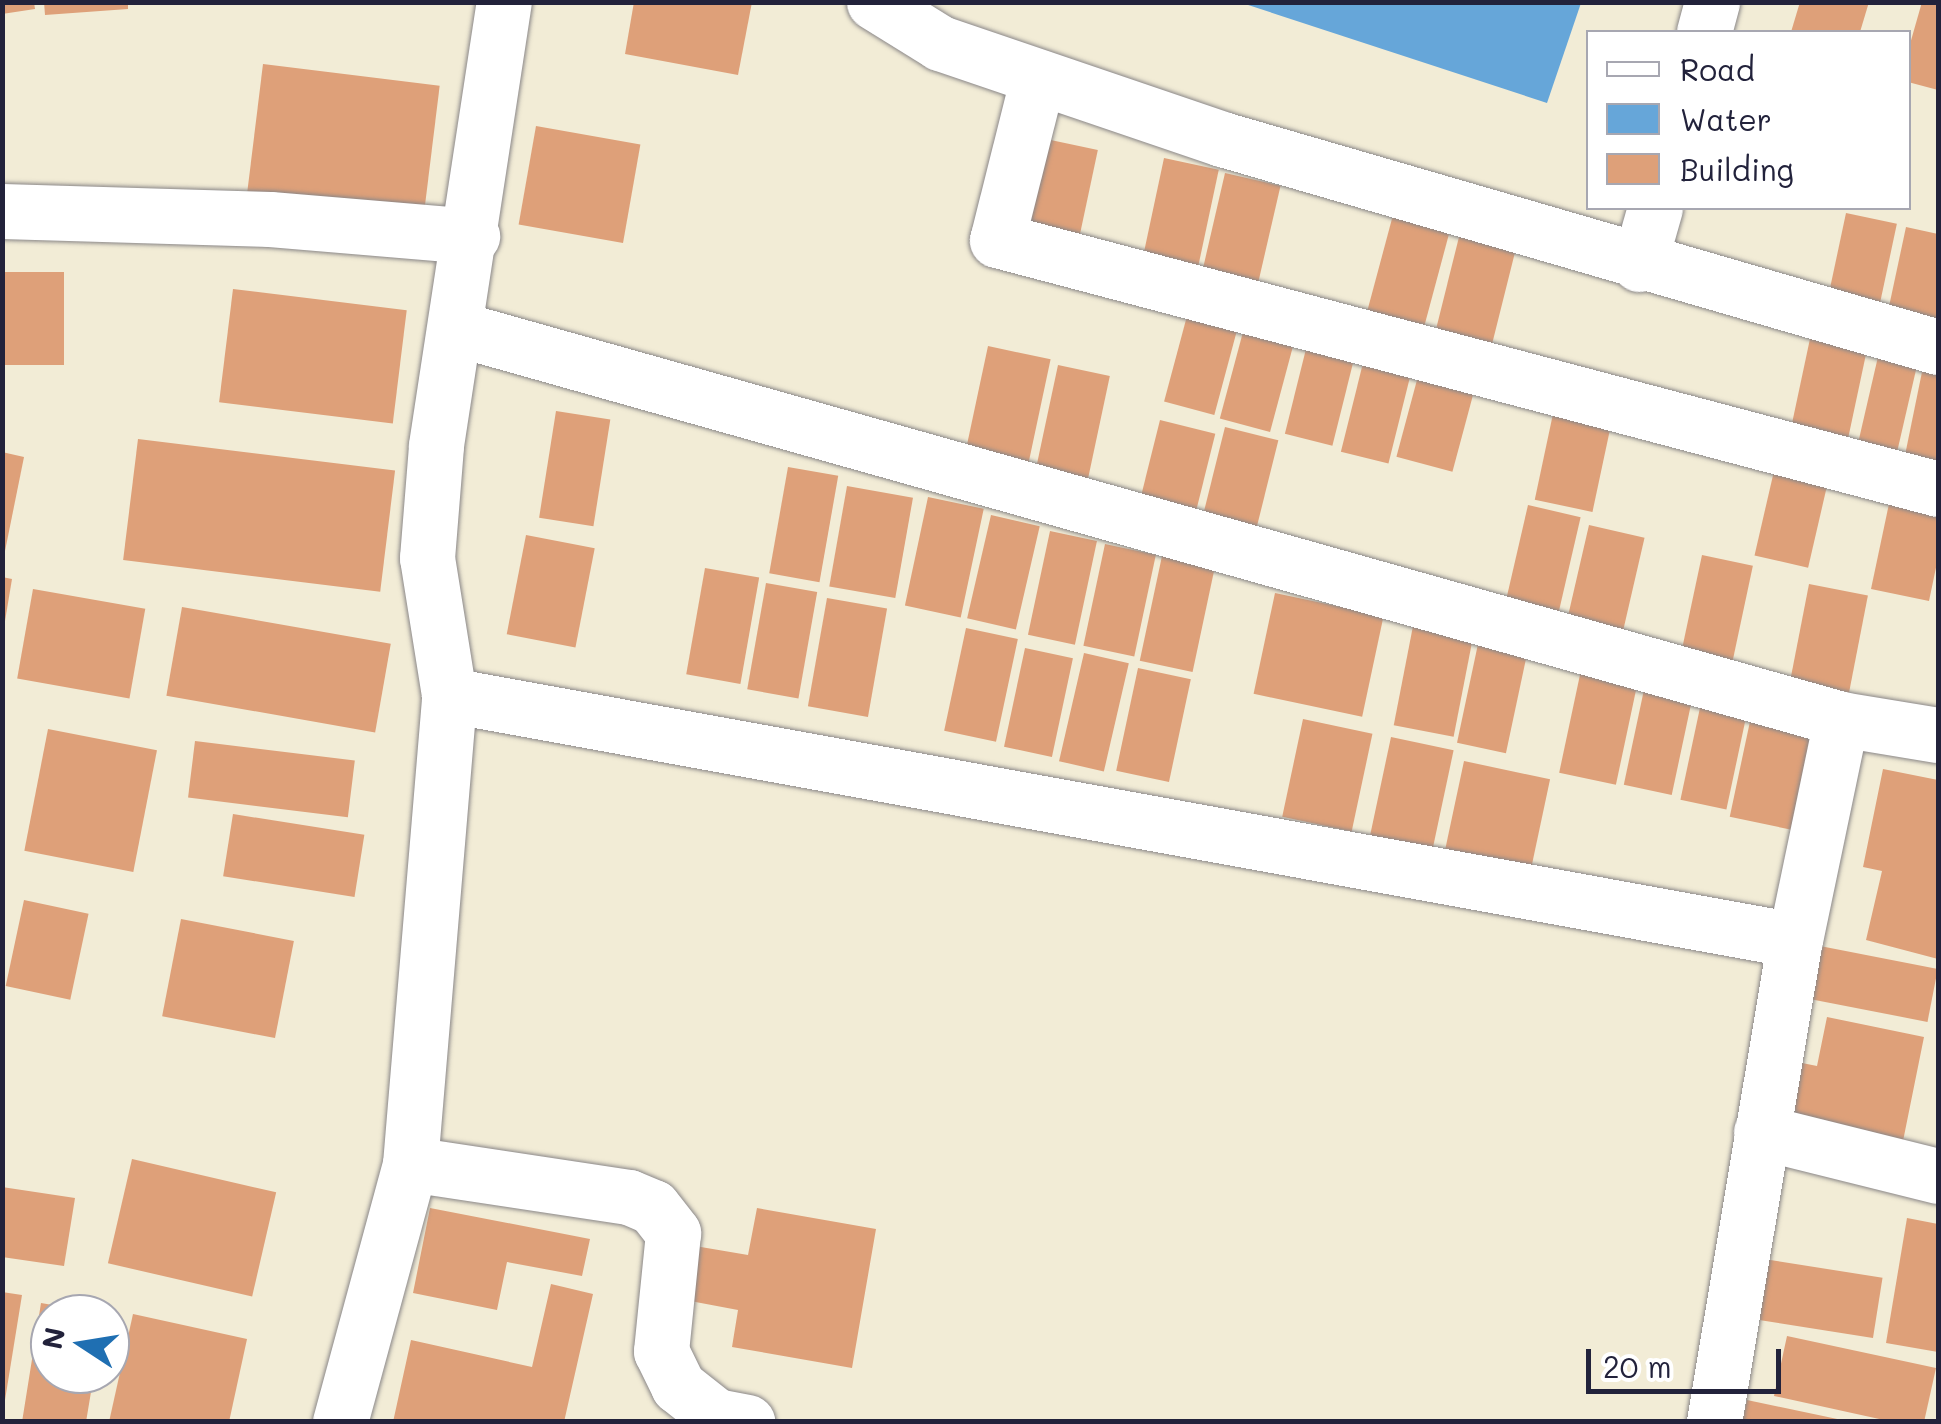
<!DOCTYPE html>
<style>
body{margin:0}
#map{position:relative;width:1941px;height:1424px;overflow:hidden;background:#f2ecd6;font-family:Mali,sans-serif}
div>[style]{position:absolute}
.water>*{inset:0;background:#66a6d9}
.building>*{inset:0;background:#dea079;transform-origin:0 0}
.roads{filter:drop-shadow(0 0 2px #8a8788) drop-shadow(0 0 2px #8a8788)}
.minor>*{height:55px;margin:-27.5px;padding:0 27.5px;transform-origin:27.5px;border-radius:27.5px;background:#fff}
span{translate:-50% -50%;white-space:nowrap;text-align:center;line-height:1.15;-webkit-text-stroke:8px #fff;paint-order:stroke}
.frame{position:absolute;inset:0;border:5px solid #22223b;pointer-events:none}
.legend{position:absolute;left:1586px;top:30px;width:325px;height:180px;box-sizing:border-box;background:#fff;border:2px solid #a7a7b1;margin:0;padding:12px 18px;list-style:none;font-size:30px;color:#22223b}
.legend li{display:flex;align-items:center;gap:20px;height:50px}
.legend b{width:50px;border:2px solid #a7a7b1}
.north{position:absolute;left:30px;top:1294px;width:100px;height:100px;box-sizing:border-box;background:#fff;border:2px solid #a7a7b1;border-radius:50%;rotate:282deg;font-size:28px;font-weight:700;line-height:40px;text-align:center;color:#22223b}
.north::after{content:'';display:block;margin:auto;width:35px;height:45px;background:#1f6fb2;clip-path:polygon(50% 0,100% 100%,50% 72%,0 100%)}
.scale{position:absolute;left:1586px;top:1349px;width:195px;height:45px;box-sizing:border-box;border:5px solid #22223b;border-top:0;padding-left:12px;font-size:30px;line-height:35px;white-space:nowrap;color:#22223b;-webkit-text-stroke:8px #fff;paint-order:stroke}
</style>
<div id="map">
<div class="water">
<i style="clip-path:polygon(1242px 3px,1242px 2px,1581px 3px,1547px 103px)"></i>
</div>
<div class="building">
<i style="clip-path:polygon(2px 2px,34px 2px,35px 9px,2px 14px)"></i>
<i style="clip-path:polygon(44px 2px,128px 2px,128px 9px,45px 15px)"></i>
<i style="clip-path:polygon(634px 2px,752px 2px,738px 75px,625px 54px)"></i>
<i style="clip-path:polygon(1800px 2px,1869px 2px,1860px 32px,1791px 32px)"></i>
<i style="clip-path:polygon(1922px 2px,1938px 2px,1938px 90px,1908px 82px,1908px 51px)"></i>
<i style="left:263px;top:64px;width:178px;height:130px;rotate:7deg"></i>
<i style="left:536px;top:126px;width:106px;height:100px;rotate:10deg"></i>
<i style="left:1046px;top:139px;width:53px;height:95px;rotate:12deg"></i>
<i style="left:1164px;top:158px;width:56px;height:111px;rotate:12deg"></i>
<i style="left:1225px;top:173px;width:57px;height:112px;rotate:13deg"></i>
<i style="left:1846px;top:213px;width:52px;height:104px;rotate:12deg"></i>
<i style="left:1393px;top:215px;width:59px;height:116px;rotate:15deg"></i>
<i style="clip-path:polygon(1906px 227px,1938px 234px,1938px 343px,1884px 330px)"></i>
<i style="left:1460px;top:233px;width:58px;height:118px;rotate:14deg"></i>
<i style="left:64px;top:272px;width:93px;height:62px;rotate:90deg"></i>
<i style="left:233px;top:289px;width:175px;height:114px;rotate:7deg"></i>
<i style="left:1191px;top:301px;width:52px;height:104px;rotate:15deg"></i>
<i style="left:1247px;top:317px;width:52px;height:105px;rotate:15deg"></i>
<i style="left:1311px;top:329px;width:49px;height:108px;rotate:14deg"></i>
<i style="left:1811px;top:334px;width:58px;height:104px;rotate:12deg"></i>
<i style="left:1368px;top:343px;width:49px;height:112px;rotate:14deg"></i>
<i style="left:988px;top:346px;width:64px;height:123px;rotate:12deg"></i>
<i style="left:1880px;top:348px;width:40px;height:112px;rotate:13deg"></i>
<i style="left:1058px;top:365px;width:53px;height:127px;rotate:12deg"></i>
<i style="left:1421px;top:365px;width:58px;height:95px;rotate:15deg"></i>
<i style="clip-path:polygon(1923px 367px,1938px 371px,1938px 473px,1903px 465px)"></i>
<i style="left:1557px;top:395px;width:59px;height:107px;rotate:12deg"></i>
<i style="left:556px;top:411px;width:55px;height:108px;rotate:9deg"></i>
<i style="left:1160px;top:420px;width:57px;height:101px;rotate:14deg"></i>
<i style="left:1225px;top:427px;width:55px;height:101px;rotate:14deg"></i>
<i style="left:138px;top:439px;width:259px;height:122px;rotate:7deg"></i>
<i style="clip-path:polygon(2px 452px,24px 457px,4px 556px,2px 556px)"></i>
<i style="left:1777px;top:458px;width:55px;height:100px;rotate:13deg"></i>
<i style="left:788px;top:467px;width:51px;height:108px;rotate:10deg"></i>
<i style="left:847px;top:486px;width:67px;height:102px;rotate:10deg"></i>
<i style="left:928px;top:497px;width:57px;height:111px;rotate:12deg"></i>
<i style="clip-path:polygon(1890px 499px,1938px 509px,1938px 558px,1929px 601px,1871px 589px)"></i>
<i style="left:1528px;top:505px;width:54px;height:111px;rotate:13deg"></i>
<i style="left:991px;top:515px;width:50px;height:106px;rotate:13deg"></i>
<i style="left:1589px;top:525px;width:57px;height:100px;rotate:13deg"></i>
<i style="left:1050px;top:531px;width:48px;height:106px;rotate:12deg"></i>
<i style="left:526px;top:535px;width:70px;height:101px;rotate:11deg"></i>
<i style="left:1105px;top:544px;width:52px;height:104px;rotate:12deg"></i>
<i style="left:1702px;top:555px;width:52px;height:103px;rotate:12deg"></i>
<i style="left:1162px;top:556px;width:54px;height:107px;rotate:12deg"></i>
<i style="left:705px;top:568px;width:55px;height:108px;rotate:10deg"></i>
<i style="clip-path:polygon(2px 577px,12px 579px,5px 621px,2px 620px)"></i>
<i style="left:766px;top:583px;width:52px;height:108px;rotate:10deg"></i>
<i style="left:1809px;top:584px;width:60px;height:109px;rotate:11deg"></i>
<i style="left:33px;top:589px;width:114px;height:91px;rotate:10deg"></i>
<i style="left:1275px;top:593px;width:111px;height:103px;rotate:12deg"></i>
<i style="left:827px;top:598px;width:61px;height:110px;rotate:10deg"></i>
<i style="left:182px;top:607px;width:212px;height:90px;rotate:10deg"></i>
<i style="left:1413px;top:626px;width:61px;height:101px;rotate:11deg"></i>
<i style="left:966px;top:628px;width:53px;height:105px;rotate:12deg"></i>
<i style="left:1478px;top:644px;width:50px;height:101px;rotate:12deg"></i>
<i style="left:1025px;top:648px;width:49px;height:101px;rotate:12deg"></i>
<i style="left:1084px;top:653px;width:46px;height:111px;rotate:13deg"></i>
<i style="left:1138px;top:668px;width:54px;height:105px;rotate:12deg"></i>
<i style="left:1581px;top:670px;width:58px;height:105px;rotate:12deg"></i>
<i style="left:1645px;top:685px;width:49px;height:102px;rotate:12deg"></i>
<i style="left:1701px;top:703px;width:47px;height:99px;rotate:12deg"></i>
<i style="left:1752px;top:712px;width:63px;height:107px;rotate:12deg"></i>
<i style="left:1303px;top:719px;width:71px;height:100px;rotate:12deg"></i>
<i style="left:48px;top:729px;width:111px;height:124px;rotate:11deg"></i>
<i style="left:1391px;top:737px;width:64px;height:107px;rotate:12deg"></i>
<i style="left:195px;top:741px;width:161px;height:57px;rotate:7deg"></i>
<i style="left:1464px;top:761px;width:88px;height:104px;rotate:12deg"></i>
<i style="clip-path:polygon(1883px 769px,1938px 780px,1938px 959px,1866px 940px,1882px 871px,1863px 867px)"></i>
<i style="left:233px;top:814px;width:133px;height:63px;rotate:9deg"></i>
<i style="left:24px;top:900px;width:66px;height:88px;rotate:12deg"></i>
<i style="left:181px;top:919px;width:115px;height:99px;rotate:11deg"></i>
<i style="left:1820px;top:946px;width:120px;height:54px;rotate:11deg"></i>
<i style="clip-path:polygon(1827px 1017px,1924px 1037px,1902px 1146px,1789px 1122px,1802px 1063px,1817px 1066px)"></i>
<i style="left:132px;top:1159px;width:148px;height:107px;rotate:13deg"></i>
<i style="clip-path:polygon(2px 1187px,75px 1198px,64px 1266px,2px 1257px)"></i>
<i style="clip-path:polygon(430px 1208px,590px 1239px,582px 1276px,507px 1262px,497px 1310px,413px 1293px)"></i>
<i style="clip-path:polygon(757px 1208px,876px 1229px,852px 1368px,732px 1347px,738px 1310px,685px 1300px,695px 1246px,748px 1255px)"></i>
<i style="clip-path:polygon(1907px 1218px,1938px 1224px,1938px 1352px,1886px 1343px)"></i>
<i style="left:1764px;top:1259px;width:120px;height:61px;rotate:9deg"></i>
<i style="clip-path:polygon(551px 1284px,593px 1294px,564px 1422px,393px 1422px,411px 1340px,532px 1367px)"></i>
<i style="clip-path:polygon(2px 1292px,22px 1295px,5px 1400px,2px 1400px)"></i>
<i style="clip-path:polygon(41px 1303px,93px 1312px,50px 1314px,50px 1374px,94px 1374px,86px 1422px,22px 1422px)"></i>
<i style="clip-path:polygon(133px 1314px,247px 1339px,229px 1422px,109px 1422px)"></i>
<i style="clip-path:polygon(1787px 1336px,1936px 1368px,1924px 1422px,1893px 1422px,1774px 1396px)"></i>
<i style="clip-path:polygon(1747px 1400px,1842px 1420px,1842px 1422px,1742px 1422px)"></i>
</div>
<div class="roads">
<div class="minor">
<i style="left:874px;top:2px;width:78px;rotate:31.8deg"></i>
<i style="left:940px;top:43px;width:298px;rotate:18.8deg"></i>
<i style="left:1222px;top:139px;width:746px;rotate:16.2deg"></i>
<i style="left:1704px;top:32px;width:31px;rotate:-75deg"></i>
<i style="left:1038px;top:77px;width:168px;rotate:104.1deg"></i>
<i style="left:997px;top:240px;width:973px;rotate:14.82deg"></i>
<i style="left:2px;top:211px;width:268px;rotate:1.7deg"></i>
<i style="left:270px;top:219px;width:203px;rotate:4.8deg"></i>
<i style="left:1639px;top:264px;width:58px;rotate:-74.1deg"></i>
<i style="left:455px;top:328px;width:1440px;rotate:15.75deg"></i>
<i style="left:1841px;top:719px;width:98px;rotate:9.4deg"></i>
<i style="left:449px;top:695px;width:1368px;rotate:10.32deg"></i>
<i style="left:1761px;top:1132px;width:182px;rotate:14deg"></i>
<i style="left:410px;top:1164px;width:221px;rotate:8.6deg"></i>
<i style="left:629px;top:1197px;width:26px;rotate:23deg"></i>
<i style="left:653px;top:1207px;width:33px;rotate:52deg"></i>
<i style="left:673px;top:1233px;width:119px;rotate:95.8deg"></i>
<i style="left:661px;top:1351px;width:39px;rotate:64deg"></i>
<i style="left:678px;top:1386px;width:48px;rotate:38.3deg"></i>
<i style="left:716px;top:1416px;width:32px;rotate:11deg"></i>
<i style="left:340px;top:1422px;width:267px;rotate:-74.8deg"></i>
<i style="left:410px;top:1164px;width:471px;rotate:-85.2deg"></i>
<i style="left:449px;top:695px;width:139px;rotate:-99.1deg"></i>
<i style="left:427px;top:558px;width:113px;rotate:-85.4deg"></i>
<i style="left:436px;top:445px;width:448px;rotate:-81.3deg"></i>
<i style="left:1714px;top:1422px;width:489px;rotate:-80.5deg"></i>
<i style="left:1795px;top:940px;width:226px;rotate:-78.2deg"></i>
</div>
</div>
<div class="frame"></div>
<ul class="legend">
<li><b style="height:12px;background:#fff"></b>Road</li>
<li><b style="height:28px;background:#66a6d9"></b>Water</li>
<li><b style="height:28px;background:#dea079"></b>Building</li>
</ul>
<div class="north">N</div>
<div class="scale">20 m</div>
</div>
